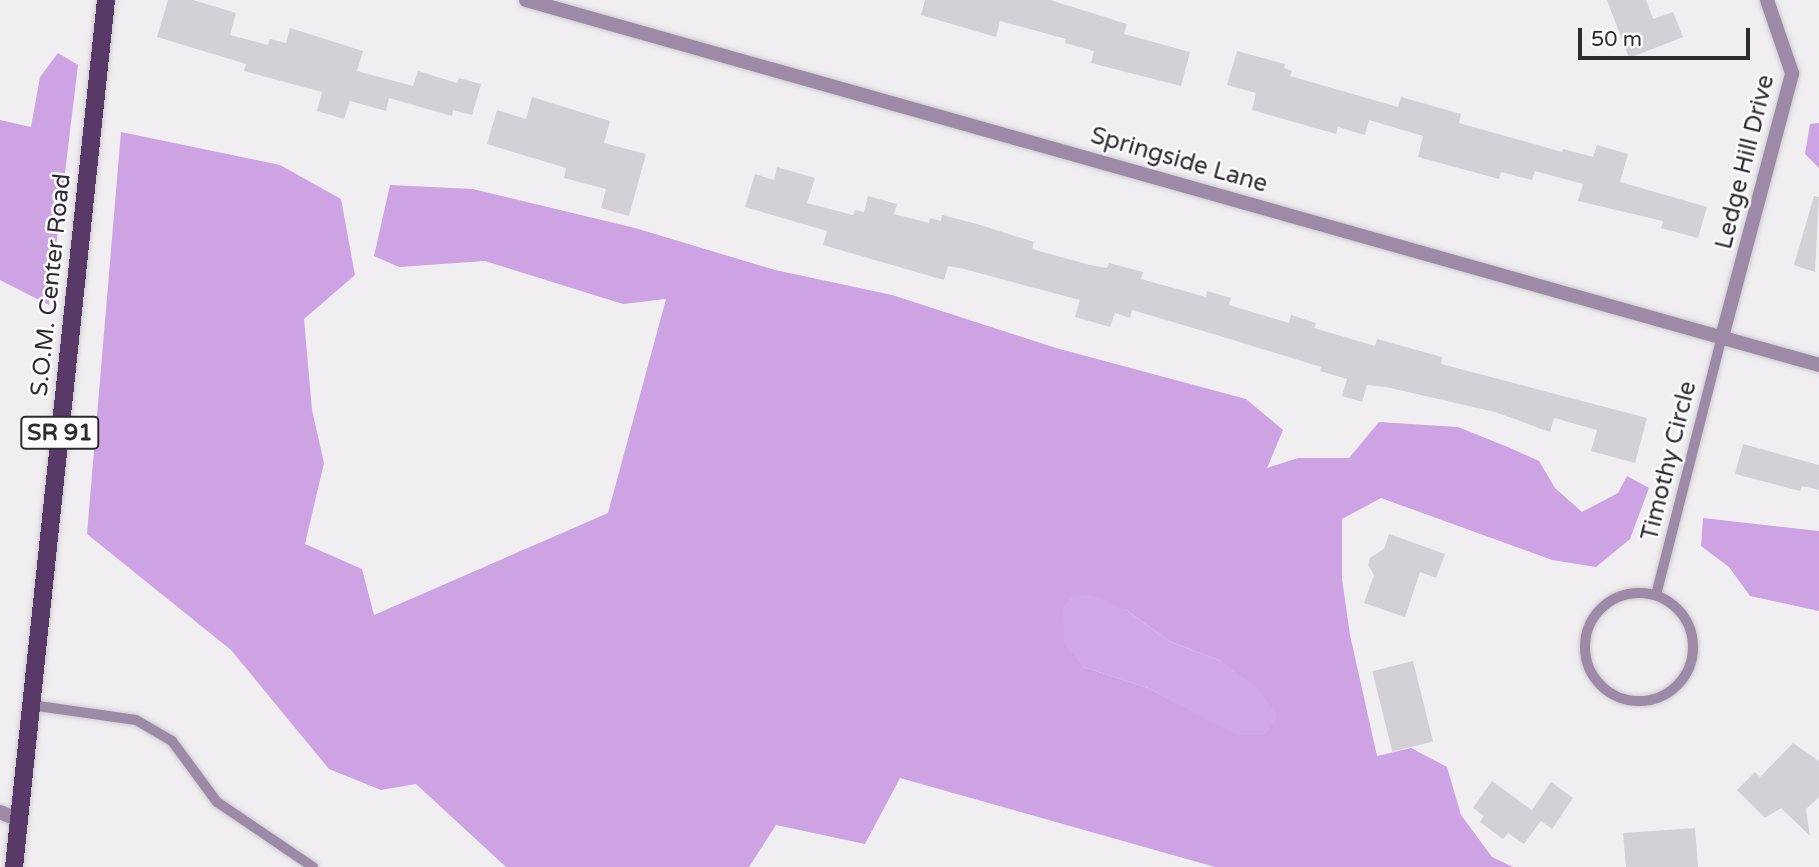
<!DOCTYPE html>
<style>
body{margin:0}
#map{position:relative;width:1819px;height:867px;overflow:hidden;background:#f0eef1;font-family:"Varela Round",sans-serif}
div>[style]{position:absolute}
.forest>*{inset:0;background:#cda3e3}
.water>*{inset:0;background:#d0a7e7}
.building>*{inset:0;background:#d3d1d5;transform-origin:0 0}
.roads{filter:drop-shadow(0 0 2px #cdcbce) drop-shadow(0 0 2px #cdcbce)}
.service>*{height:10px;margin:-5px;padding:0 5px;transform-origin:5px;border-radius:5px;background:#9c8aa6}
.service>.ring{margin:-5px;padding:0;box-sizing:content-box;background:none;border:10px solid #9c8aa6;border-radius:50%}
.minor>*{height:14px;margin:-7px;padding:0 7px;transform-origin:7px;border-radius:7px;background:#9c8aa6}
.primary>*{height:18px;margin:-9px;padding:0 9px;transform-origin:9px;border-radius:9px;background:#583968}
span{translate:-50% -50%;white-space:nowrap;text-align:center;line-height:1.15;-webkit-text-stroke:5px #fdfbff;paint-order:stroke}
.shield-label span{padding:2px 5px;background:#fdfbff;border:2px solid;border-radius:5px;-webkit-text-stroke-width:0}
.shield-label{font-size:23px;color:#2c2b2d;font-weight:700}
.street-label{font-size:24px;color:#2c2b2d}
.scale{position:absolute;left:1578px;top:28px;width:172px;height:32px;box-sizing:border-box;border:4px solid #2c2b2d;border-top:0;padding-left:9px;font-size:21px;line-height:24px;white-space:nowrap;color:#2c2b2d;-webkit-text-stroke:5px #fdfbff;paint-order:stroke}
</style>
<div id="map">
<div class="forest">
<i style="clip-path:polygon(58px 53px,78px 65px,49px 305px,0 280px,0 120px,31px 127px,40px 77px)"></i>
<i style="clip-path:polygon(1819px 123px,1819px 168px,1805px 154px,1810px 124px)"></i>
<i style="clip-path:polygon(evenodd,121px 132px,280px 165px,341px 199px,355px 275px,304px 319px,312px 410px,324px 463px,305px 544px,362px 569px,374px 615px,608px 513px,666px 299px,623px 304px,485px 261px,399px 267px,374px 256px,390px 185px,473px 189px,635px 228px,775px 270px,892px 295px,1056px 348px,1246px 399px,1283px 430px,1267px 468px,1298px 458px,1349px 458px,1379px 422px,1458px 427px,1510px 448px,1539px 461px,1555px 488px,1582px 512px,1618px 493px,1627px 476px,1649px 488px,1630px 539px,1596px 567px,1552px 560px,1381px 498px,1342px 519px,1342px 579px,1350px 635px,1377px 756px,1411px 748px,1447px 767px,1461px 815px,1492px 857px,1513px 867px,1215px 867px,900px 778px,865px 844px,776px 825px,749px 867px,506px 867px,416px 784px,381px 790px,329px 769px,231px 650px,87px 534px,121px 132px,1125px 609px,1169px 641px,1221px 661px,1237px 734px,1148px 688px,1083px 667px,1125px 609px)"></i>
<i style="clip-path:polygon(1703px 518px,1819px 531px,1819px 611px,1750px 596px,1729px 567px,1701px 546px)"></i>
</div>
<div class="water">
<i style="clip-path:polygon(1091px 595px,1125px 609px,1169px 641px,1221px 661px,1258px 688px,1277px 716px,1265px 735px,1237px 735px,1148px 688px,1083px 667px,1064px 643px,1063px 607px,1072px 596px)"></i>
</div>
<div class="building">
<i style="clip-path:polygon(168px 0,193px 0,236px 13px,230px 35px,268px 45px,270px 39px,286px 43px,290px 28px,363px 51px,357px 71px,413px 86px,418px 71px,457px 83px,459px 78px,481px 84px,472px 115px,453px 110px,452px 116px,389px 98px,386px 111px,350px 101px,344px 119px,317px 111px,322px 92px,244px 71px,246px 64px,157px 37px)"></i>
<i style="clip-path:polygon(925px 0,1050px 0,1127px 24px,1124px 34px,1190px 52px,1181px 86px,1091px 63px,1094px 51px,1065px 43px,1066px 39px,1000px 21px,996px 37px,921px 15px)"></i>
<i style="clip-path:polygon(1607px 0,1646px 0,1653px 19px,1673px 12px,1683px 37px,1629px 58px)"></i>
<i style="clip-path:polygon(1237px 51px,1285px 64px,1284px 68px,1292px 71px,1290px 76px,1398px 107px,1401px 97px,1461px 114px,1459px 123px,1562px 152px,1563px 149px,1593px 157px,1597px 145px,1628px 154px,1620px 182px,1707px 207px,1698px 238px,1661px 228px,1663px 221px,1578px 201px,1583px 184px,1535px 171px,1532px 180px,1501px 172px,1499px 179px,1418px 157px,1423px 136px,1369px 120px,1365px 135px,1338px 127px,1336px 134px,1252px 110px,1256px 93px,1227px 85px)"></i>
<i style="clip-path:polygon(532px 97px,610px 121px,604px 143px,646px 154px,629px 216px,601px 208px,606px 189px,564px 178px,566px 168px,487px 144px,497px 110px,526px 119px)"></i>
<i style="clip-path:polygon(777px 167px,815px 178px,807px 203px,853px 215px,855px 210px,864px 212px,868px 196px,897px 204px,894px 214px,929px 223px,930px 218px,941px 221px,942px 215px,977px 224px,1034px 242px,1032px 249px,1090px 265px,1107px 268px,1109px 263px,1143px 272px,1141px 279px,1206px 297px,1207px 291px,1231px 298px,1229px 305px,1289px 323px,1291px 315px,1316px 323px,1314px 328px,1375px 346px,1377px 339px,1442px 357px,1441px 364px,1647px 418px,1635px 463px,1591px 451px,1597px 430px,1554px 418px,1550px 432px,1495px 412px,1386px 387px,1367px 385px,1362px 402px,1342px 396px,1347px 379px,1320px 371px,1321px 367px,1220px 336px,1132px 310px,1130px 318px,1115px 313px,1110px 327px,1075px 317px,1080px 300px,964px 269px,948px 266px,944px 280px,823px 245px,827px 231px,745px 207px,755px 174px,774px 180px)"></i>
<i style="clip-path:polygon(1814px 196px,1819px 197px,1815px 272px,1794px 265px)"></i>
<i style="clip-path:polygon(1743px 444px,1819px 465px,1819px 490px,1802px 486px,1800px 491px,1735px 474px)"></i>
<i style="clip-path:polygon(1389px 534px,1445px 554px,1436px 578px,1420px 572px,1405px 617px,1364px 603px,1374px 575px,1368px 565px,1370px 558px,1384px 549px)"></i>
<i style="left:1413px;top:661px;width:83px;height:42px;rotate:76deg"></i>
<i style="clip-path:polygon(1793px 743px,1819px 761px,1819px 797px,1806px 809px,1810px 836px,1781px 808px,1765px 818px,1737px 790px,1755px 772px,1760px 777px)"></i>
<i style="clip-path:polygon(1492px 781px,1532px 810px,1551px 782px,1573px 798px,1552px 829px,1541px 821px,1524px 844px,1508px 833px,1503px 839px,1480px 822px,1484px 816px,1473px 808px)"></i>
<i style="clip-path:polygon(1695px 828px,1698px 867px,1626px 867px,1623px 833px)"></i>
</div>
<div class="roads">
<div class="service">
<i class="ring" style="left:1585px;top:593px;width:98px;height:98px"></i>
<i style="left:1656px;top:595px;width:266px;rotate:-75.7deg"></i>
<i style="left:31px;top:705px;width:106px;rotate:8.1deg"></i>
<i style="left:136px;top:720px;width:42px;rotate:30.3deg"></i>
<i style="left:172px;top:741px;width:76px;rotate:53.6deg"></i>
<i style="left:217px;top:802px;width:116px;rotate:34.1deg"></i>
</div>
<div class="minor">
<i style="left:526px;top:0;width:1344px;rotate:15.76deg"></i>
<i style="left:1722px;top:337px;width:273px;rotate:-75.1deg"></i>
<i style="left:1792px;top:73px;width:77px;rotate:-108.9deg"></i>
<i style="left:0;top:812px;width:21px;rotate:23deg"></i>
</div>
<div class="primary">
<i style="left:14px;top:867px;width:872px;rotate:-83.94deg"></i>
</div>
</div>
<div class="shield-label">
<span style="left:60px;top:433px">SR 91</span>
</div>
<div class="street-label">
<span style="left:1179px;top:160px;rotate:16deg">Springside Lane</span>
<span style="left:1745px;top:162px;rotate:-76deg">Ledge Hill Drive</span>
<span style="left:51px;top:285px;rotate:-84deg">S.O.M. Center Road</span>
<span style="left:1669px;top:461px;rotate:-76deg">Timothy Circle</span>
</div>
<div class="scale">50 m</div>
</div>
